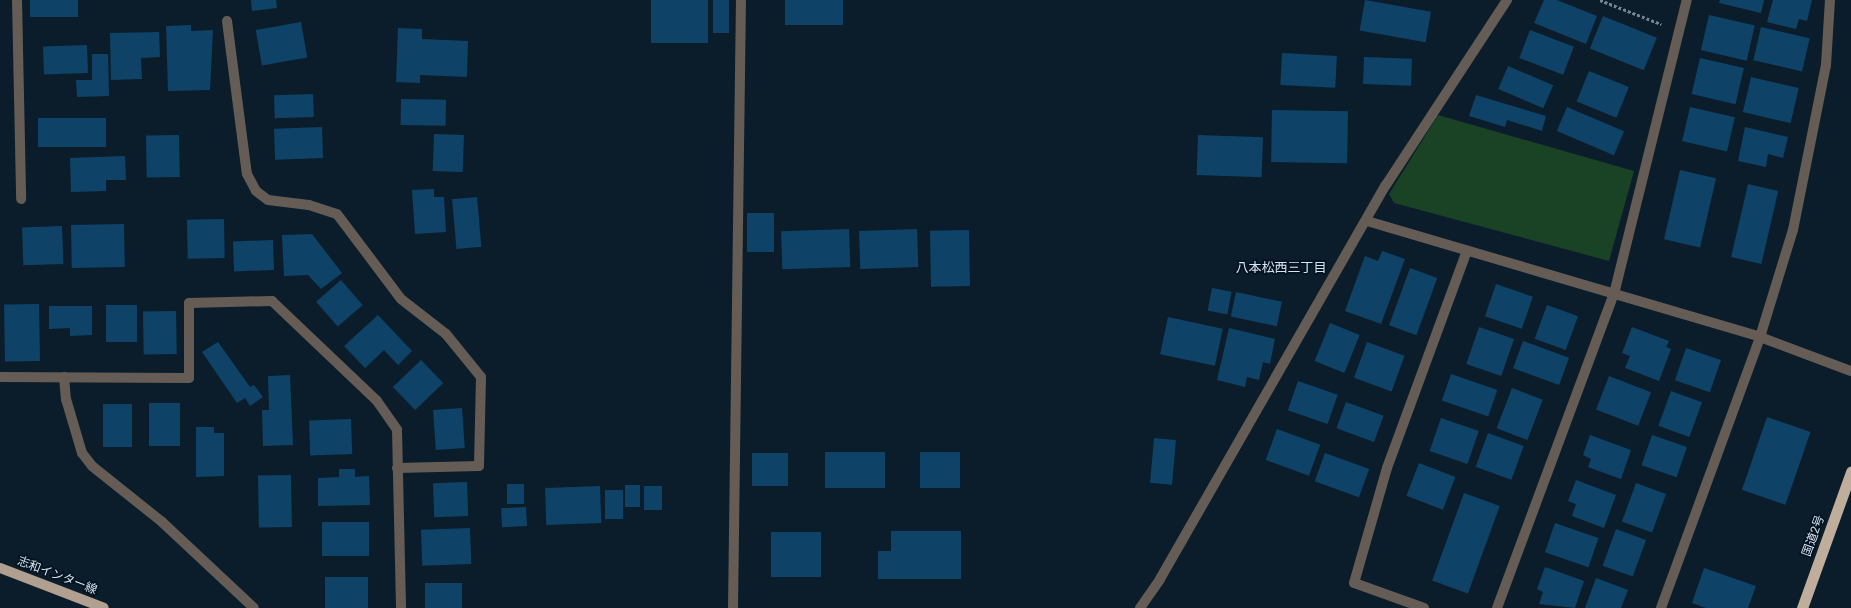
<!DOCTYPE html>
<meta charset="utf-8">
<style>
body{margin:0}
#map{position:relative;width:1851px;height:608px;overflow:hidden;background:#0b1d2b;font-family:Roboto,"Noto Sans JP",sans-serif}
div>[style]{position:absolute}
.green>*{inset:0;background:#1a4225}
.building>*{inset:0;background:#0e4367;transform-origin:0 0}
.path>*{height:2.5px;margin-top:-1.25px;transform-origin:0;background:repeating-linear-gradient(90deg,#758490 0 3px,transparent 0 5px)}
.minor>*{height:10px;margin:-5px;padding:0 5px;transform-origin:5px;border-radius:5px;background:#655d55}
.primary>*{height:10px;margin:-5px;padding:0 5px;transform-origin:5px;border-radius:5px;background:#b1a090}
.trunk>*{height:11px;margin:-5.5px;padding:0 5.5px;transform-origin:5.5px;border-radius:5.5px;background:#c0ae9c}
span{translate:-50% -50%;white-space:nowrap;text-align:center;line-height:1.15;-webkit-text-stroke:3.5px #031321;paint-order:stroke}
.street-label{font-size:12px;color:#d8e4ee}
.neighbourhood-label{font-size:13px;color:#d8e4ee}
</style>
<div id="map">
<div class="green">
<i style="clip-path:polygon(1438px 115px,1634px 171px,1609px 261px,1394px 203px,1389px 194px)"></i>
</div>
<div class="building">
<i style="left:30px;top:0;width:48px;height:17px"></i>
<i style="clip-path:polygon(251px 0,276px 0,277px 8px,252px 11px)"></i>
<i style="left:651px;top:0;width:57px;height:43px"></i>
<i style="left:713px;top:0;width:16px;height:33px"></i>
<i style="left:785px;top:0;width:58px;height:25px"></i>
<i style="left:1365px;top:0;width:67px;height:31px;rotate:10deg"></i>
<i style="clip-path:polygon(1544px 0,1557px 0,1597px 16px,1586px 44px,1534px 23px)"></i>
<i style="clip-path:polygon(1720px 0,1764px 0,1761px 13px,1719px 3px)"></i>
<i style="clip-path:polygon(1773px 0,1812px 0,1807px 21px,1799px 19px,1796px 29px,1767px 22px)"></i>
<i style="left:1709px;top:15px;width:47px;height:36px;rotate:13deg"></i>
<i style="left:1603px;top:16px;width:58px;height:35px;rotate:22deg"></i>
<i style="left:301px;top:22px;width:36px;height:46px;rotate:80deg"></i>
<i style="clip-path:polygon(191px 25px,191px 31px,213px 30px,210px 90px,168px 91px,166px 26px)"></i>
<i style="left:1761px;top:27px;width:50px;height:34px;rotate:13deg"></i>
<i style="clip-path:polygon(398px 28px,422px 29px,422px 39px,468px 41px,467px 77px,420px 75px,420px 83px,396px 82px)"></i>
<i style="left:1530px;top:30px;width:47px;height:30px;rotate:21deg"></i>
<i style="clip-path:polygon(159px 32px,160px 57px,141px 58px,142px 79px,111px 80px,110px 33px)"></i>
<i style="left:87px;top:45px;width:28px;height:44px;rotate:88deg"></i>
<i style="left:1282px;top:53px;width:55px;height:32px;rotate:3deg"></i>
<i style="clip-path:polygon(92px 54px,108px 54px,109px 96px,77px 97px,76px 80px,92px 80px)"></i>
<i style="left:1364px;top:57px;width:48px;height:27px;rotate:2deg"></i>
<i style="left:1700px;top:58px;width:45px;height:37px;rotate:13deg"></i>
<i style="left:1508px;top:66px;width:49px;height:25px;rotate:23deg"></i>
<i style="left:1589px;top:71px;width:43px;height:33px;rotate:22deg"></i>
<i style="left:1751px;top:77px;width:49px;height:36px;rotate:13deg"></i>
<i style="left:313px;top:94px;width:23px;height:39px;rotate:88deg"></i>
<i style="clip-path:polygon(1476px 95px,1546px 116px,1542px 131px,1507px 120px,1505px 127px,1469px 116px)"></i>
<i style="left:401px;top:99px;width:45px;height:26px;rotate:1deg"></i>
<i style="left:1567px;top:107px;width:62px;height:26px;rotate:23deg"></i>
<i style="left:1690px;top:107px;width:46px;height:35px;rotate:13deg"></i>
<i style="left:1272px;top:110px;width:76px;height:52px;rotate:1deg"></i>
<i style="left:106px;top:118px;width:29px;height:68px;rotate:90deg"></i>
<i style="left:322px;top:127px;width:31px;height:48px;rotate:88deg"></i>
<i style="clip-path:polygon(1745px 127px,1788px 137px,1783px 158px,1768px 154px,1766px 167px,1738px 161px)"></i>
<i style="left:434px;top:134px;width:30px;height:37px;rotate:2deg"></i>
<i style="left:179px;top:135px;width:42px;height:33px;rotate:89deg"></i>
<i style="left:1198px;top:135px;width:65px;height:40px;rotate:2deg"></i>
<i style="clip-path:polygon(125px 156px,126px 180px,106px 180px,106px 191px,71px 192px,70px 158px)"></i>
<i style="left:1680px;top:170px;width:37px;height:71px;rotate:13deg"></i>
<i style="left:1748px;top:184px;width:31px;height:75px;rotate:13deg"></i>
<i style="clip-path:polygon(434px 189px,434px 197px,444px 197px,446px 232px,415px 234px,412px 190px)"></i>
<i style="left:477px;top:197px;width:50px;height:25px;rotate:85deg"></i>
<i style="left:774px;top:213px;width:39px;height:27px;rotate:90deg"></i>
<i style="left:224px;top:219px;width:39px;height:37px;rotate:89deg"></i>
<i style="left:124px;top:224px;width:43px;height:53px;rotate:89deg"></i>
<i style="left:62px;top:226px;width:38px;height:40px;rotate:88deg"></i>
<i style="left:849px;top:229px;width:38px;height:68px;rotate:88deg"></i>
<i style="left:917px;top:229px;width:38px;height:58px;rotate:88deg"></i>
<i style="left:969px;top:230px;width:56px;height:39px;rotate:89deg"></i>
<i style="clip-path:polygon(312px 234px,342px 273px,321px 289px,308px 275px,284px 276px,282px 235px)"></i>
<i style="left:273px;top:240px;width:30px;height:40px;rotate:88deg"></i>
<i style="clip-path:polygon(1382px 251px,1405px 259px,1381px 324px,1345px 311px,1365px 256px,1378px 261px)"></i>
<i style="left:1410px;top:268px;width:29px;height:61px;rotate:20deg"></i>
<i style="left:341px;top:280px;width:33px;height:33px;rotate:49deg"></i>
<i style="left:1496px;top:284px;width:39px;height:34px;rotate:19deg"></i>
<i style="left:1212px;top:288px;width:20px;height:23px;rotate:11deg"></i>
<i style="left:1236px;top:292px;width:47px;height:25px;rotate:12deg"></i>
<i style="left:39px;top:304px;width:57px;height:35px;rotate:89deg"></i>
<i style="left:137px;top:305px;width:37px;height:31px;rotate:90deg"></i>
<i style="left:1547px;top:305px;width:33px;height:36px;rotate:20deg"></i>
<i style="clip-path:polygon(49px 306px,92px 306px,92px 335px,70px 336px,70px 328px,49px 329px)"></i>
<i style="left:176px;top:311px;width:43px;height:33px;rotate:89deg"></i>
<i style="clip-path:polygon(378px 315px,412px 351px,398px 365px,384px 350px,365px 368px,344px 346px)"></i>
<i style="left:1168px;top:317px;width:56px;height:38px;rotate:12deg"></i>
<i style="left:1330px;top:323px;width:32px;height:41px;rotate:22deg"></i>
<i style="left:1479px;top:327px;width:37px;height:39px;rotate:19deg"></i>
<i style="clip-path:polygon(1632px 327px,1669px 341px,1666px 347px,1671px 349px,1659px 381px,1625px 368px,1630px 356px,1622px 353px)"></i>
<i style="clip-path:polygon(1229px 328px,1275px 339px,1270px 364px,1263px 362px,1259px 380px,1247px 377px,1245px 387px,1217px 380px)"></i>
<i style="left:1523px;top:341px;width:49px;height:29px;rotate:20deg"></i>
<i style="clip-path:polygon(218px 342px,250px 387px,254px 385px,263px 397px,250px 406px,245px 398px,237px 403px,202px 352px)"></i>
<i style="left:1367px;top:342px;width:40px;height:38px;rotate:20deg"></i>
<i style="left:1686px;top:348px;width:37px;height:34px;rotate:19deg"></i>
<i style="left:421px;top:360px;width:32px;height:39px;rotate:46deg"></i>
<i style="left:1451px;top:374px;width:49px;height:28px;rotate:19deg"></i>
<i style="clip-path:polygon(290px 375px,293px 445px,263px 446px,262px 410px,269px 410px,268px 376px)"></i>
<i style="left:1609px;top:376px;width:45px;height:36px;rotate:21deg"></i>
<i style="left:1298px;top:381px;width:42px;height:31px;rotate:19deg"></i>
<i style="left:1512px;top:388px;width:33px;height:43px;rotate:21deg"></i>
<i style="left:1671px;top:391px;width:33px;height:37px;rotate:20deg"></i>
<i style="left:1346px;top:402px;width:40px;height:28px;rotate:20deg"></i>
<i style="left:149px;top:403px;width:31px;height:43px"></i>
<i style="left:103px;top:404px;width:29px;height:43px"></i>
<i style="left:462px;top:408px;width:40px;height:29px;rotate:86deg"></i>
<i style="left:1767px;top:417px;width:46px;height:77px;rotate:19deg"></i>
<i style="left:1441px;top:418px;width:40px;height:35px;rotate:19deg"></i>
<i style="left:351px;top:419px;width:35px;height:42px;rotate:88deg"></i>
<i style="clip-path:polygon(196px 427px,214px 427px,214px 433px,224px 433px,224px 476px,196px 477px)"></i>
<i style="left:1277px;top:429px;width:46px;height:33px;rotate:20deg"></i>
<i style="left:1488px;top:433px;width:38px;height:36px;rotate:20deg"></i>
<i style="clip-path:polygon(1590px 435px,1631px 450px,1621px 479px,1588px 467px,1591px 459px,1583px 455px)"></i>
<i style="left:1652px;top:435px;width:37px;height:32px;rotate:19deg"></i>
<i style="left:1154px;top:438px;width:22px;height:45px;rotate:5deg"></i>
<i style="left:825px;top:452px;width:60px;height:36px"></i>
<i style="left:920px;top:452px;width:40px;height:36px"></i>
<i style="left:752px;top:453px;width:36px;height:33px"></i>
<i style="left:1325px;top:453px;width:47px;height:30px;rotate:20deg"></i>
<i style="left:1419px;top:463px;width:39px;height:35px;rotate:21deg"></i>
<i style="clip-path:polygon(339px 469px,355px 469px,355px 477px,369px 476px,370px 505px,318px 506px,318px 478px,339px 477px)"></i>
<i style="left:291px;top:475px;width:52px;height:33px;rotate:89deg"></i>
<i style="clip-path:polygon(1576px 480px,1616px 495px,1604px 528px,1572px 516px,1576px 504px,1568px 501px)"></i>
<i style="left:467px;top:482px;width:34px;height:34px;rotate:88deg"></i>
<i style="left:1636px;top:483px;width:32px;height:41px;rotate:20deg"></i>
<i style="left:507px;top:484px;width:17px;height:20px"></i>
<i style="left:625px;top:485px;width:15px;height:22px"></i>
<i style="left:600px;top:486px;width:37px;height:55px;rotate:88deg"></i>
<i style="left:662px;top:486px;width:24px;height:18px;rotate:90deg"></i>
<i style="left:605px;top:490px;width:18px;height:29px"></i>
<i style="left:1464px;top:493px;width:38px;height:93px;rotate:20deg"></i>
<i style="left:526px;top:507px;width:19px;height:25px;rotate:87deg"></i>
<i style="left:369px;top:522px;width:34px;height:47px;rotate:90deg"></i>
<i style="left:1555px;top:523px;width:46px;height:31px;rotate:19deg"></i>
<i style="left:470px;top:528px;width:36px;height:49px;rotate:88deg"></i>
<i style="left:1616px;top:529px;width:32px;height:39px;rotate:20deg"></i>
<i style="clip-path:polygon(891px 531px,961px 531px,961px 579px,878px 579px,878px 551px,891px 551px)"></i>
<i style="left:771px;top:532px;width:50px;height:45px"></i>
<i style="clip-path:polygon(1545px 567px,1584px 581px,1575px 608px,1539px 604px,1543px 592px,1537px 589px)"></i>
<i style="clip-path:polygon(1704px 568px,1756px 586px,1748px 608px,1706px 608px,1692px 603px)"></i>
<i style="left:325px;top:577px;width:43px;height:31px"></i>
<i style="clip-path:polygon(1596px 578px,1628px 590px,1621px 608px,1585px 608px)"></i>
<i style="left:462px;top:583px;width:25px;height:37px;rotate:90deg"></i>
</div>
<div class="path">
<i style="left:1600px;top:0;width:66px;rotate:21.5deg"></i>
</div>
<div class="minor">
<i style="left:17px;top:0;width:199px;rotate:88.8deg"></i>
<i style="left:227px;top:21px;width:154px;rotate:82.6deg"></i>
<i style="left:247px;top:174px;width:19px;rotate:62deg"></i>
<i style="left:256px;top:191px;width:15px;rotate:37deg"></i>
<i style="left:268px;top:200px;width:41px;rotate:7deg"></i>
<i style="left:309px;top:205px;width:29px;rotate:18deg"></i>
<i style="left:337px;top:214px;width:106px;rotate:53deg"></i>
<i style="left:401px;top:299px;width:57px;rotate:37.9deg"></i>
<i style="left:446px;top:334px;width:55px;rotate:50.9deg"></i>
<i style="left:481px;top:377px;width:89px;rotate:91.3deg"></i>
<i style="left:479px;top:466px;width:82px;rotate:178.6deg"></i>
<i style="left:1367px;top:221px;width:410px;rotate:16.4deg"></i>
<i style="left:1760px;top:337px;width:97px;rotate:20.5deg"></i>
<i style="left:0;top:377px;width:189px;rotate:0.3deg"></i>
<i style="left:189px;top:378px;width:75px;rotate:-90deg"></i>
<i style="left:189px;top:303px;width:83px;rotate:-1.4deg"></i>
<i style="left:272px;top:301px;width:145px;rotate:43.6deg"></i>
<i style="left:377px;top:401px;width:35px;rotate:55deg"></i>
<i style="left:397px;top:430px;width:178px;rotate:88.7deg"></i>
<i style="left:64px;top:377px;width:22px;rotate:85deg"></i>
<i style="left:66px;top:399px;width:56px;rotate:73.5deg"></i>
<i style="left:82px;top:453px;width:16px;rotate:52deg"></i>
<i style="left:92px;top:466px;width:88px;rotate:38.6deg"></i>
<i style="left:161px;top:521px;width:127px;rotate:43.1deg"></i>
<i style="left:733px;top:608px;width:608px;rotate:-89.25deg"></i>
<i style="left:1140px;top:608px;width:35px;rotate:-55deg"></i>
<i style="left:1160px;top:579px;width:454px;rotate:-60.2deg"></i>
<i style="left:1386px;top:185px;width:221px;rotate:-56.8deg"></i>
<i style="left:1424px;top:608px;width:74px;rotate:-160.3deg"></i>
<i style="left:1354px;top:583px;width:120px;rotate:-74deg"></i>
<i style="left:1387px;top:468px;width:231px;rotate:-69.8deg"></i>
<i style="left:1497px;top:608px;width:335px;rotate:-69.6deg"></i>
<i style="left:1614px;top:294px;width:303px;rotate:-76.1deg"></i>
<i style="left:1661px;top:608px;width:289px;rotate:-69.9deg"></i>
<i style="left:1760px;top:337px;width:112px;rotate:-72.9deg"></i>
<i style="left:1793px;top:230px;width:168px;rotate:-78.7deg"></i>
<i style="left:1826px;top:65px;width:65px;rotate:-86.5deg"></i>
</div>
<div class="primary">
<i style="left:0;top:568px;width:111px;rotate:21deg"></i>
</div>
<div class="trunk">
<i style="left:1802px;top:608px;width:145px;rotate:-70.2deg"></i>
</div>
<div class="street-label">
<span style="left:1814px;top:536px;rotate:-70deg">国道2号</span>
<span style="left:57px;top:576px;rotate:21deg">志和インター線</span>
</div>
<div class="neighbourhood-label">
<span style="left:1281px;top:268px">八本松西三丁目</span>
</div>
</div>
